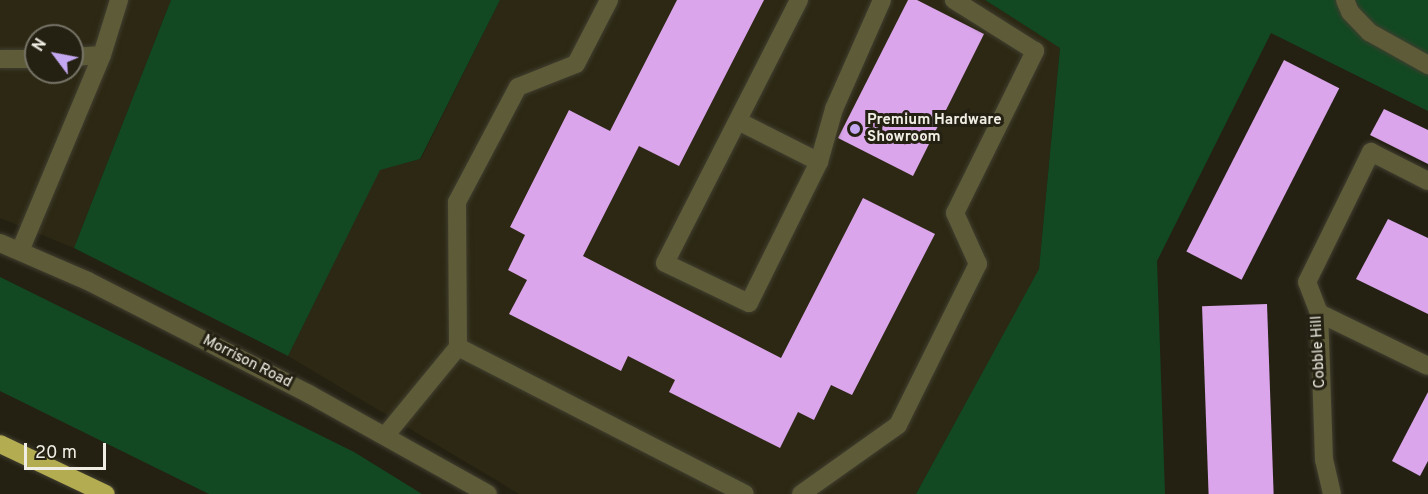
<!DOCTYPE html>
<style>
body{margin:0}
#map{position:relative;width:1428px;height:494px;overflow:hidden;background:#242113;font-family:Overpass,sans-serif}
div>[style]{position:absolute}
.built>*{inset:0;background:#2c2813}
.green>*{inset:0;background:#124922}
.building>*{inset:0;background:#daa5eb;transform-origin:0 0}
.roads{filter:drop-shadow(0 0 2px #413e30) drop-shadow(0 0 2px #413e30)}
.minor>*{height:18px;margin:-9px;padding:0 9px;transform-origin:9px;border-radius:9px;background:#5e5b39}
.highway>*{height:18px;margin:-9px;padding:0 9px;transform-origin:9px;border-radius:9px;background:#b4ac51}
.dots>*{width:16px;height:16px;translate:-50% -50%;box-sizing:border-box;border:3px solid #242113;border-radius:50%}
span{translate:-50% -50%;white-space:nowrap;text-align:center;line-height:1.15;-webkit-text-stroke:6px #242113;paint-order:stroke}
.poi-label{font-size:15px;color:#f0eee4;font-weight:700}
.left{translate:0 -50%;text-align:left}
.street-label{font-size:15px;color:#f0eee4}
.north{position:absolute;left:24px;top:24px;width:60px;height:60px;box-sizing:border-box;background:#242113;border:2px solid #767367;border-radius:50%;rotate:302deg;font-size:16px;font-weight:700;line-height:24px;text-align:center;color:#f0eee4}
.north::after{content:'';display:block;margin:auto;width:21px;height:27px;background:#c4a7f1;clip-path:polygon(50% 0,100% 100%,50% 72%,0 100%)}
.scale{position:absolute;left:24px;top:443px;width:82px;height:27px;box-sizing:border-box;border:3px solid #f0eee4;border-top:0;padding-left:8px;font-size:18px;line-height:21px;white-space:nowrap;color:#f0eee4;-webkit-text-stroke:4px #242113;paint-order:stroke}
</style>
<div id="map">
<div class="built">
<i style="clip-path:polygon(evenodd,0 0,171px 0,74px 248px,0 218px,0 0,36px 36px,72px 36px,72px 72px,36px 72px,36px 36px)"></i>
<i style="clip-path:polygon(500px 0,985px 0,1060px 47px,1039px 270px,916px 494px,519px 494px,288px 356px,380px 169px,421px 159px)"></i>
</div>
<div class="green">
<i style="clip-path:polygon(171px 0,500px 0,420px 159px,380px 170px,288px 356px,74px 248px)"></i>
<i style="clip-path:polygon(985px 0,1428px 0,1428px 111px,1271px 33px,1157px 261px,1165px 494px,916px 494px,1039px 269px,1060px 48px)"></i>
<i style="clip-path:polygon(0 277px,354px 452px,422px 494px,209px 494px,0 391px)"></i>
</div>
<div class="building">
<i style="clip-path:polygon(677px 0,764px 0,679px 166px,639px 146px,583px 256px,781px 358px,863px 198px,935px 234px,852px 395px,831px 385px,814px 420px,798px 412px,780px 448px,669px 392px,675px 380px,628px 356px,621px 371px,509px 314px,527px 280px,508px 270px,525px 235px,510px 227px,569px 110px,610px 131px)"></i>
<i style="clip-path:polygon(908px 0,917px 0,984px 34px,913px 176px,838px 138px)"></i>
<i style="left:1284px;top:60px;width:62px;height:215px;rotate:27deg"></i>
<i style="clip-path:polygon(1384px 109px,1428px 130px,1428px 164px,1370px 135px)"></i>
<i style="clip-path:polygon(1388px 219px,1428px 238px,1428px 314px,1356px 279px)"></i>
<i style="left:1267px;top:304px;width:190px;height:65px;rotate:88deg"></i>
<i style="clip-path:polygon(1428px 392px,1428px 461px,1420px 476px,1392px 461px)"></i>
</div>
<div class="roads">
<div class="minor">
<i style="left:799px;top:0;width:295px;rotate:117deg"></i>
<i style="left:665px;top:263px;width:93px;rotate:25.5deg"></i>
<i style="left:749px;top:303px;width:157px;rotate:-63.6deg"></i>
<i style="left:819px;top:162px;width:55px;rotate:-74.2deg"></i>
<i style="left:834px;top:109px;width:119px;rotate:-66.2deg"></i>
<i style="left:1345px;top:0;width:13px;rotate:67deg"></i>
<i style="left:1350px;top:12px;width:28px;rotate:46deg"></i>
<i style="left:1369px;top:32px;width:68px;rotate:29.2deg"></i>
<i style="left:102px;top:55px;width:58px;rotate:-72.8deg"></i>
<i style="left:0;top:59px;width:36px"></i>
<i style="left:738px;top:121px;width:91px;rotate:26.8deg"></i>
<i style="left:0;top:243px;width:96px;rotate:23.4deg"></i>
<i style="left:88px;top:281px;width:248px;rotate:27.1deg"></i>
<i style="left:309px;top:394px;width:205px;rotate:29.2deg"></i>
<i style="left:20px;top:251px;width:212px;rotate:-67.3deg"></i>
<i style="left:102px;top:55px;width:30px;rotate:176deg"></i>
<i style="left:1319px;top:313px;width:121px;rotate:25.9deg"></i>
<i style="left:458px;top:347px;width:145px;rotate:-90.4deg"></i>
<i style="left:457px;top:202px;width:130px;rotate:-62.1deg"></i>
<i style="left:518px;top:87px;width:62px;rotate:-21.6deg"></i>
<i style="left:576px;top:64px;width:72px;rotate:-62.7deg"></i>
<i style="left:385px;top:436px;width:115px;rotate:-50.6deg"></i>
<i style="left:458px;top:347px;width:322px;rotate:27.1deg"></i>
<i style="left:801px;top:494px;width:119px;rotate:-35.4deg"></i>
<i style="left:898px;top:425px;width:180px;rotate:-63.6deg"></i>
<i style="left:978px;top:264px;width:56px;rotate:-114.3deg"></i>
<i style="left:955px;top:213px;width:181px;rotate:-63.7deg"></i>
<i style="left:1035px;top:51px;width:96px;rotate:-147.8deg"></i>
<i style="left:1332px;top:494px;width:35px;rotate:-103deg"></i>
<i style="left:1324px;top:460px;width:147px;rotate:-91.9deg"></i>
<i style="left:1319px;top:313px;width:33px;rotate:-111deg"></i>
<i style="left:1307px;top:282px;width:145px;rotate:-63.8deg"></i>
<i style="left:1371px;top:152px;width:64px;rotate:27deg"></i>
</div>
<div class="highway">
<i style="left:0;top:444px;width:117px;rotate:25.3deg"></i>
</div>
</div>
<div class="dots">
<i style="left:855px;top:129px;background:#c4a7f1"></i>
</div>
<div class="poi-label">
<span class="left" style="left:867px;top:129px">Premium Hardware<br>Showroom</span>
</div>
<div class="street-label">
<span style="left:1319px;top:352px;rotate:-93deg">Cobble Hill</span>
<span style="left:247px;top:362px;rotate:27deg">Morrison Road</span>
</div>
<div class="north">N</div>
<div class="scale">20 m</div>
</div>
